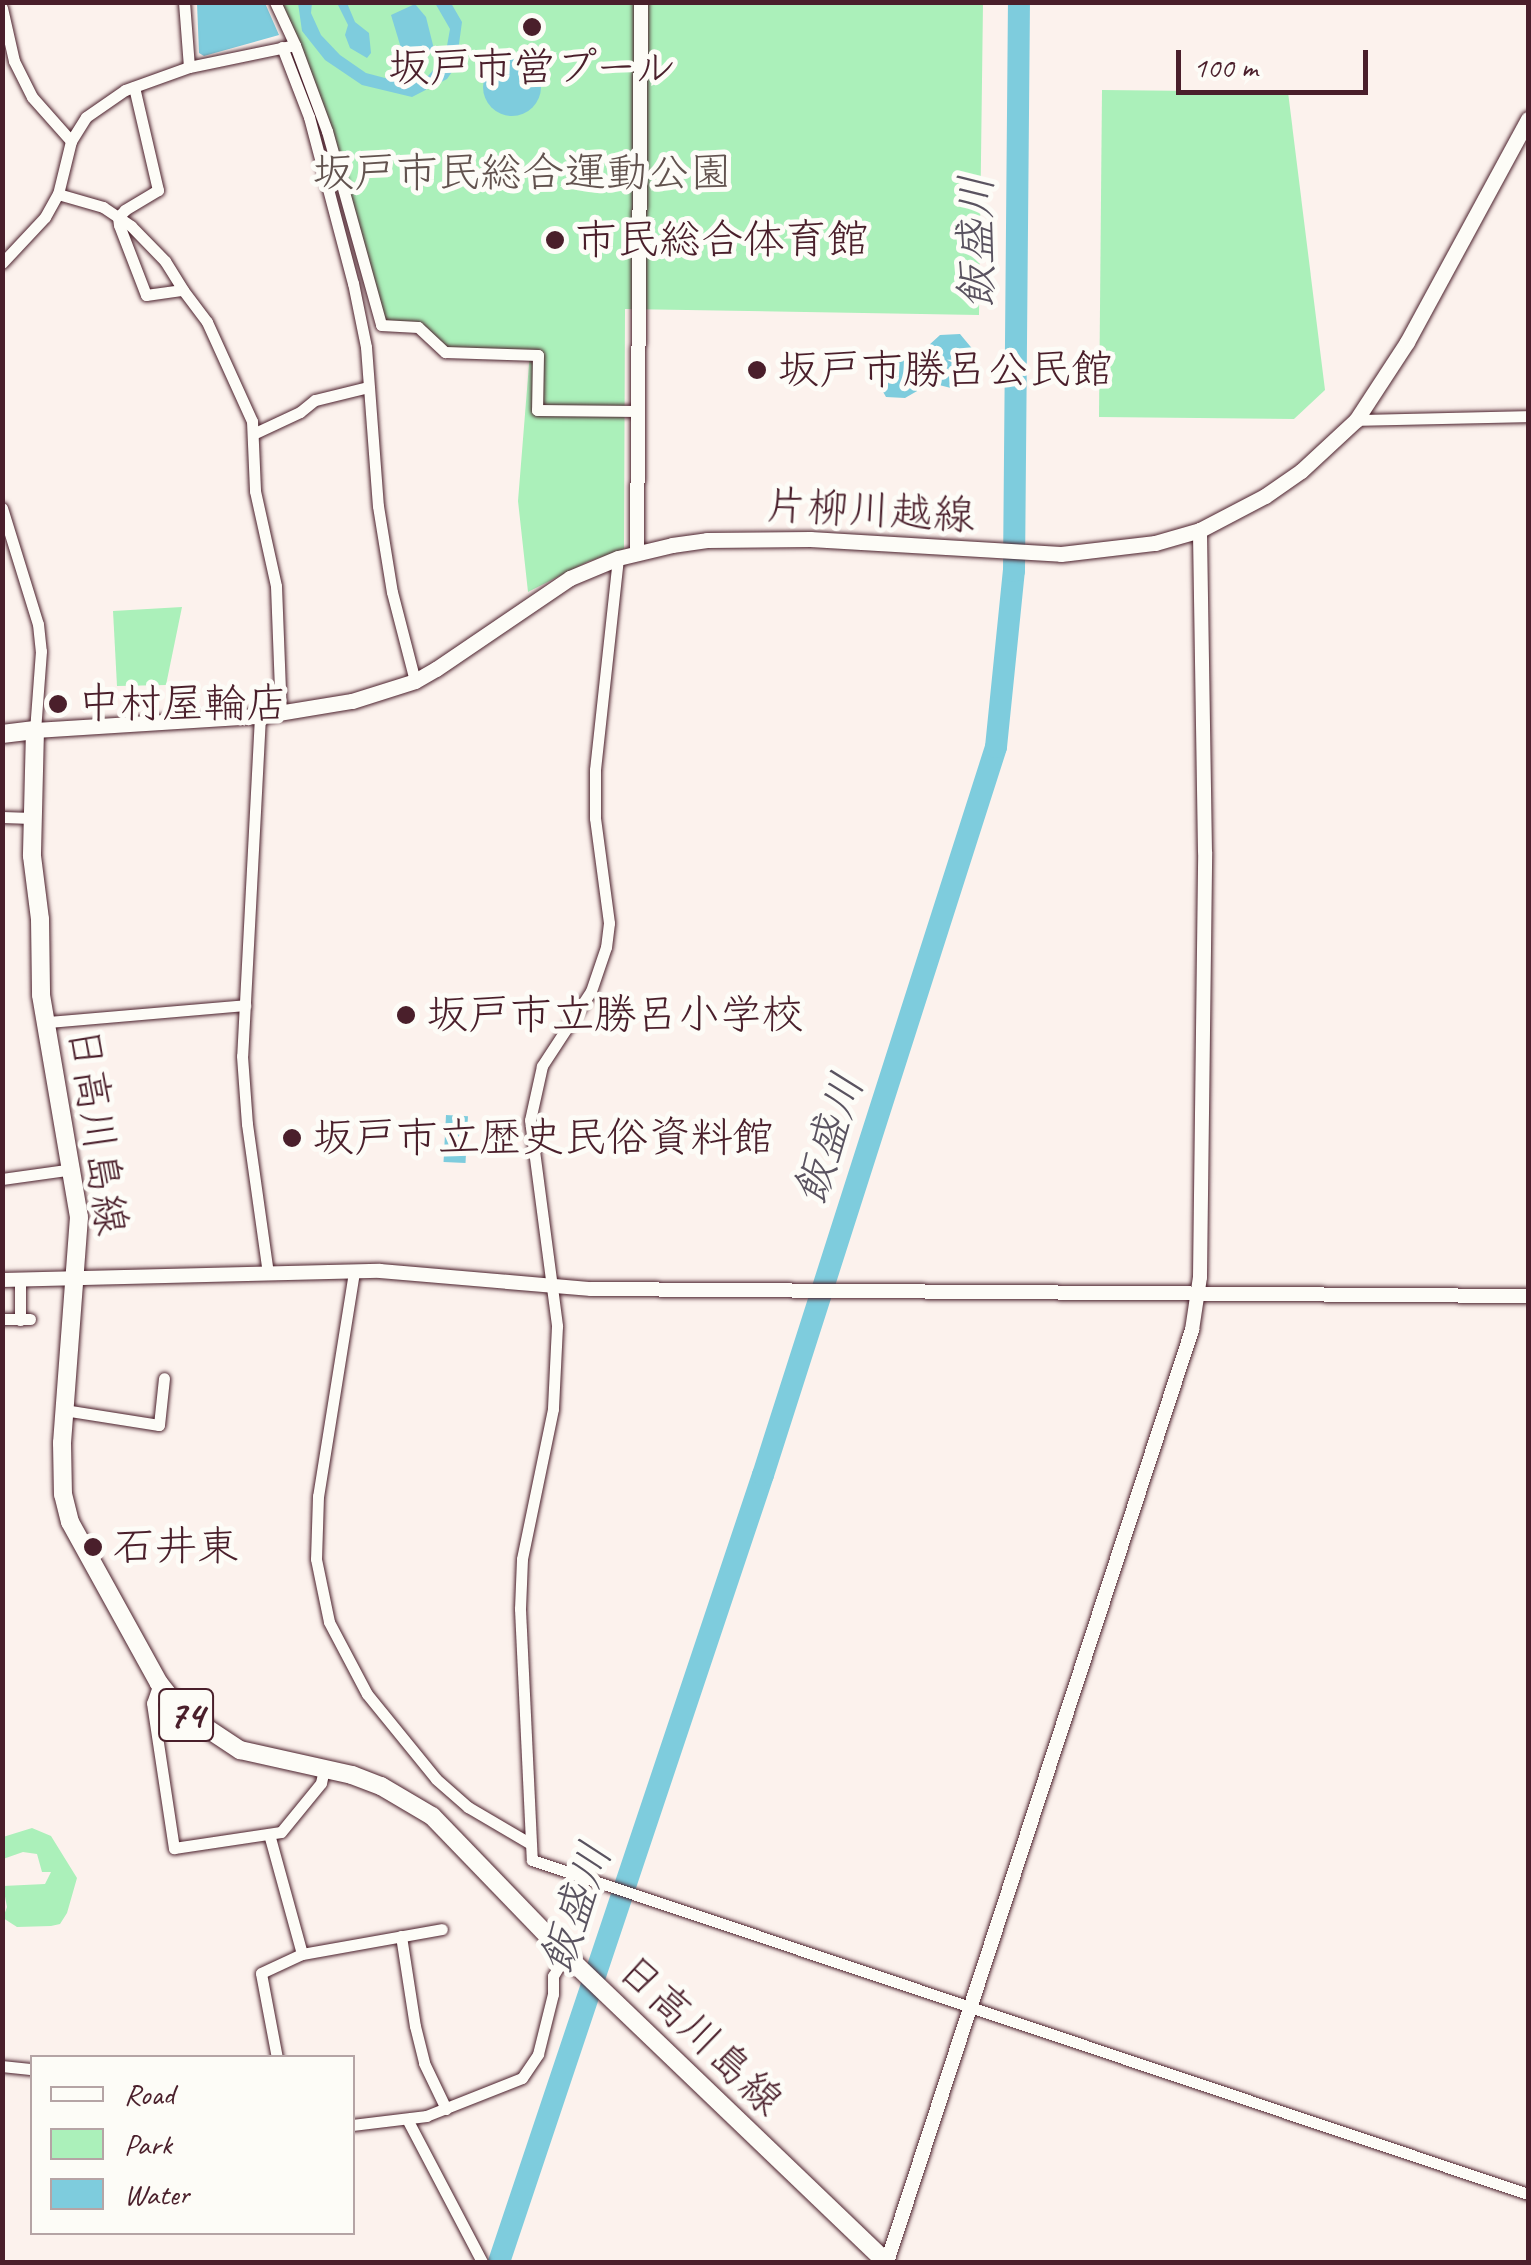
<!DOCTYPE html>
<meta charset="utf-8">
<style>
body{margin:0}
#map{position:relative;width:1531px;height:2265px;overflow:hidden;background:#fcf2ed;font-family:Caveat,"Klee One",sans-serif}
div>[style]{position:absolute}
.green>*{inset:0;background:#abf0ba}
.water>*{inset:0;background:#7eccdd;transform-origin:0 0}
.round{border-radius:50%}
.river>*{height:22px;margin:-11px;padding:0 11px;transform-origin:11px;border-radius:11px;background:#7eccdd}
.roads{filter:drop-shadow(0 0 2px #4a1f2b) drop-shadow(0 0 2px #4a1f2b)}
.minor>*{height:11px;margin:-5.5px;padding:0 5.5px;transform-origin:5.5px;border-radius:5.5px;background:#fdfcf7}
.tertiary>*{height:14px;margin:-7px;padding:0 7px;transform-origin:7px;border-radius:7px;background:#fdfcf7}
.secondary>*{height:15px;margin:-7.5px;padding:0 7.5px;transform-origin:7.5px;border-radius:7.5px;background:#fdfcf7}
.primary>*{height:18px;margin:-9px;padding:0 9px;transform-origin:9px;border-radius:9px;background:#fdfcf7}
.dots>*{width:28px;height:28px;translate:-50% -50%;box-sizing:border-box;border:5px solid #fdfcf7;border-radius:50%}
span{translate:-50% -50%;white-space:nowrap;text-align:center;line-height:1.15;-webkit-text-stroke:10px #fdfcf7;paint-order:stroke}
.shield-label span{padding:2px 8px;background:#fdfcf7;border:2px solid;border-radius:8px;-webkit-text-stroke-width:0}
.shield-label{font-size:40px;color:#4a1f2b;font-weight:700}
.poi-label{font-size:42px;color:#4a1f2b}
.left{translate:0 -50%;text-align:left}
.park-label{font-size:42px;color:#62534f}
.street-label{font-size:42px;color:#4a1f2b}
.water-label{font-size:45px;color:#5a5360;font-style:italic}
.frame{position:absolute;inset:0;border:5px solid #4a1f2b;pointer-events:none}
.legend{position:absolute;left:30px;top:2055px;width:325px;height:180px;box-sizing:border-box;background:#fdfcf7;border:2px solid #b5a4a5;margin:0;padding:12px 18px;list-style:none;font-size:30px;color:#4a1f2b}
.legend li{display:flex;align-items:center;gap:20px;height:50px}
.legend b{width:50px;border:2px solid #b5a4a5}
.scale{position:absolute;left:1176px;top:50px;width:192px;height:45px;box-sizing:border-box;border:5px solid #4a1f2b;border-top:0;padding-left:12px;font-size:30px;line-height:35px;white-space:nowrap;color:#4a1f2b;-webkit-text-stroke:8px #fdfcf7;paint-order:stroke}
</style>
<div id="map">
<div class="green">
<i style="clip-path:polygon(282px 3px,983px 3px,979px 315px,625px 309px,624px 549px,587px 562px,528px 592px,518px 501px,530px 352px,447px 350px,420px 324px,383px 322px,329px 123px)"></i>
<i style="clip-path:polygon(1102px 90px,1288px 92px,1325px 390px,1294px 419px,1099px 417px)"></i>
<i style="clip-path:polygon(182px 607px,166px 685px,117px 686px,113px 611px)"></i>
<i style="clip-path:polygon(32px 1828px,51px 1836px,77px 1878px,67px 1913px,60px 1924px,51px 1926px,17px 1927px,3px 1918px,7px 1907px,3px 1886px,45px 1884px,51px 1872px,42px 1872px,37px 1854px,23px 1852px,3px 1859px,3px 1837px)"></i>
</div>
<div class="water">
<i style="clip-path:polygon(197px 3px,265px 3px,279px 35px,204px 56px,199px 53px)"></i>
<i style="clip-path:polygon(312px 3px,311px 13px,321px 35px,340px 55px,366px 73px,404px 83px,428px 76px,445px 57px,450px 29px,435px 3px,451px 3px,462px 22px,456px 66px,447px 79px,412px 97px,362px 85px,325px 60px,302px 31px,298px 3px)"></i>
<i style="clip-path:polygon(337px 3px,347px 3px,355px 22px,369px 33px,371px 53px,367px 58px,350px 48px,345px 35px,348px 25px)"></i>
<i style="clip-path:polygon(415px 4px,426px 17px,434px 49px,411px 60px,401px 48px,391px 15px)"></i>
<i class="round" style="left:483px;top:58px;width:58px;height:58px"></i>
<i style="clip-path:polygon(960px 334px,975px 352px,970px 378px,951px 388px,931px 383px,905px 398px,886px 397px,877px 381px,885px 360px,896px 355px,916px 357px,940px 335px)"></i>
<i style="left:446px;top:1115px;width:22px;height:47px;rotate:3deg"></i>
</div>
<div class="river">
<i style="left:499px;top:2262px;width:830px;rotate:-71.46deg"></i>
<i style="left:763px;top:1475px;width:764px;rotate:-72.25deg"></i>
<i style="left:996px;top:747px;width:177px;rotate:-84.2deg"></i>
<i style="left:1014px;top:571px;width:569px;rotate:-89.5deg"></i>
</div>
<div class="roads">
<div class="minor">
<i style="left:184px;top:2px;width:65px;rotate:85.6deg"></i>
<i style="left:2px;top:8px;width:54px;rotate:77.2deg"></i>
<i style="left:14px;top:61px;width:40px;rotate:63.4deg"></i>
<i style="left:32px;top:97px;width:59px;rotate:48.4deg"></i>
<i style="left:295px;top:45px;width:92px;rotate:69.6deg"></i>
<i style="left:327px;top:131px;width:201px;rotate:74.4deg"></i>
<i style="left:381px;top:325px;width:37px;rotate:3deg"></i>
<i style="left:418px;top:327px;width:37px;rotate:43deg"></i>
<i style="left:445px;top:352px;width:93px;rotate:1.8deg"></i>
<i style="left:538px;top:355px;width:55px;rotate:91deg"></i>
<i style="left:537px;top:410px;width:101px;rotate:0.6deg"></i>
<i style="left:282px;top:47px;width:75px;rotate:68.9deg"></i>
<i style="left:309px;top:117px;width:172px;rotate:75.2deg"></i>
<i style="left:353px;top:283px;width:65px;rotate:78.5deg"></i>
<i style="left:366px;top:347px;width:159px;rotate:85.7deg"></i>
<i style="left:378px;top:506px;width:87px;rotate:80.8deg"></i>
<i style="left:392px;top:592px;width:92px;rotate:75.5deg"></i>
<i style="left:134px;top:87px;width:106px;rotate:76.9deg"></i>
<i style="left:158px;top:190px;width:39px;rotate:149deg"></i>
<i style="left:125px;top:210px;width:10px;rotate:135deg"></i>
<i style="left:118px;top:217px;width:8px;rotate:83deg"></i>
<i style="left:119px;top:225px;width:75px;rotate:68.9deg"></i>
<i style="left:146px;top:295px;width:37px;rotate:-8deg"></i>
<i style="left:183px;top:290px;width:40px;rotate:53deg"></i>
<i style="left:207px;top:322px;width:109px;rotate:65.6deg"></i>
<i style="left:252px;top:421px;width:70px;rotate:87.5deg"></i>
<i style="left:255px;top:491px;width:97px;rotate:77.5deg"></i>
<i style="left:276px;top:586px;width:128px;rotate:87.8deg"></i>
<i style="left:58px;top:194px;width:47px;rotate:16.1deg"></i>
<i style="left:103px;top:207px;width:34px;rotate:34deg"></i>
<i style="left:131px;top:226px;width:49px;rotate:45.8deg"></i>
<i style="left:165px;top:261px;width:34px;rotate:58deg"></i>
<i style="left:2px;top:263px;width:63px;rotate:-46.9deg"></i>
<i style="left:45px;top:217px;width:26px;rotate:-61deg"></i>
<i style="left:58px;top:194px;width:55px;rotate:-76.2deg"></i>
<i style="left:71px;top:141px;width:28px;rotate:-58deg"></i>
<i style="left:86px;top:117px;width:47px;rotate:-34.7deg"></i>
<i style="left:125px;top:90px;width:68px;rotate:-19.8deg"></i>
<i style="left:189px;top:67px;width:108px;rotate:-11.7deg"></i>
<i style="left:295px;top:45px;width:47px;rotate:-114.9deg"></i>
<i style="left:1356px;top:420px;width:172px;rotate:-1.3deg"></i>
<i style="left:253px;top:434px;width:52px;rotate:-25.1deg"></i>
<i style="left:300px;top:412px;width:19px;rotate:-39deg"></i>
<i style="left:315px;top:400px;width:55px;rotate:-13.8deg"></i>
<i style="left:2px;top:508px;width:121px;rotate:72.8deg"></i>
<i style="left:38px;top:624px;width:27px;rotate:84deg"></i>
<i style="left:41px;top:651px;width:79px;rotate:94.3deg"></i>
<i style="left:618px;top:558px;width:213px;rotate:96.2deg"></i>
<i style="left:595px;top:770px;width:48px;rotate:90deg"></i>
<i style="left:595px;top:818px;width:106px;rotate:82.4deg"></i>
<i style="left:609px;top:923px;width:24px;rotate:97deg"></i>
<i style="left:606px;top:947px;width:46px;rotate:108.8deg"></i>
<i style="left:591px;top:991px;width:90px;rotate:123.2deg"></i>
<i style="left:542px;top:1066px;width:55px;rotate:102.5deg"></i>
<i style="left:530px;top:1120px;width:208px;rotate:82.5deg"></i>
<i style="left:557px;top:1326px;width:83px;rotate:92.8deg"></i>
<i style="left:553px;top:1409px;width:153px;rotate:101.7deg"></i>
<i style="left:522px;top:1559px;width:50px;rotate:92.3deg"></i>
<i style="left:520px;top:1609px;width:251px;rotate:87.3deg"></i>
<i style="left:532px;top:1860px;width:1051px;rotate:18.54deg"></i>
<i style="left:260px;top:716px;width:340px;rotate:93deg"></i>
<i style="left:242px;top:1056px;width:68px;rotate:85.8deg"></i>
<i style="left:247px;top:1124px;width:150px;rotate:82deg"></i>
<i style="left:2px;top:817px;width:30px;rotate:2deg"></i>
<i style="left:48px;top:1022px;width:198px;rotate:-4.9deg"></i>
<i style="left:2px;top:1179px;width:72px;rotate:-8deg"></i>
<i style="left:354px;top:1272px;width:227px;rotate:99.1deg"></i>
<i style="left:318px;top:1496px;width:63px;rotate:91.8deg"></i>
<i style="left:316px;top:1559px;width:64px;rotate:78.3deg"></i>
<i style="left:329px;top:1622px;width:81px;rotate:62.2deg"></i>
<i style="left:367px;top:1694px;width:109px;rotate:50.9deg"></i>
<i style="left:436px;top:1779px;width:43px;rotate:41.2deg"></i>
<i style="left:468px;top:1807px;width:71px;rotate:30.5deg"></i>
<i style="left:20px;top:1280px;width:40px;rotate:90deg"></i>
<i style="left:2px;top:1319px;width:28px"></i>
<i style="left:64px;top:1410px;width:96px;rotate:9deg"></i>
<i style="left:159px;top:1425px;width:47px;rotate:-83.9deg"></i>
<i style="left:159px;top:1683px;width:21px;rotate:109deg"></i>
<i style="left:152px;top:1703px;width:147px;rotate:81.4deg"></i>
<i style="left:174px;top:1848px;width:108px;rotate:-8.5deg"></i>
<i style="left:281px;top:1832px;width:63px;rotate:-50.8deg"></i>
<i style="left:321px;top:1783px;width:14px;rotate:-78deg"></i>
<i style="left:269px;top:1834px;width:124px;rotate:74.6deg"></i>
<i style="left:401px;top:1936px;width:91px;rotate:81.2deg"></i>
<i style="left:415px;top:2026px;width:38px;rotate:76deg"></i>
<i style="left:424px;top:2063px;width:51px;rotate:64.4deg"></i>
<i style="left:277px;top:2058px;width:86px;rotate:-100.7deg"></i>
<i style="left:261px;top:1973px;width:45px;rotate:-24.9deg"></i>
<i style="left:302px;top:1954px;width:142px;rotate:-10.1deg"></i>
<i style="left:2px;top:2066px;width:30px;rotate:6deg"></i>
<i style="left:407px;top:2119px;width:161px;rotate:62.3deg"></i>
<i style="left:352px;top:2125px;width:75px;rotate:-6.9deg"></i>
<i style="left:426px;top:2116px;width:103px;rotate:-21.6deg"></i>
<i style="left:522px;top:2078px;width:29px;rotate:-56deg"></i>
<i style="left:538px;top:2054px;width:62px;rotate:-76deg"></i>
<i style="left:553px;top:1994px;width:18px;rotate:-90deg"></i>
<i style="left:553px;top:1976px;width:26px;rotate:-59deg"></i>
</div>
<div class="tertiary">
<i style="left:637px;top:553px;width:551px;rotate:-89.58deg"></i>
<i style="left:2px;top:1280px;width:378px;rotate:-1.4deg"></i>
<i style="left:380px;top:1271px;width:212px;rotate:4.9deg"></i>
<i style="left:591px;top:1289px;width:937px;rotate:0.43deg"></i>
<i style="left:887px;top:2262px;width:981px;rotate:-71.88deg"></i>
<i style="left:1192px;top:1330px;width:54px;rotate:-81.4deg"></i>
<i style="left:1200px;top:1277px;width:425px;rotate:-89.3deg"></i>
<i style="left:1205px;top:852px;width:322px;rotate:-90.9deg"></i>
</div>
<div class="secondary">
<i style="left:35px;top:730px;width:225px;rotate:-3.6deg"></i>
<i style="left:260px;top:716px;width:93px;rotate:-9.3deg"></i>
<i style="left:352px;top:701px;width:66px;rotate:-17.6deg"></i>
<i style="left:415px;top:681px;width:24px;rotate:-30deg"></i>
<i style="left:436px;top:669px;width:162px;rotate:-34.2deg"></i>
<i style="left:570px;top:578px;width:52px;rotate:-22.6deg"></i>
<i style="left:618px;top:558px;width:56px;rotate:-13.5deg"></i>
<i style="left:672px;top:545px;width:35px;rotate:-8deg"></i>
<i style="left:707px;top:540px;width:103px;rotate:-0.6deg"></i>
<i style="left:810px;top:539px;width:251px;rotate:3.4deg"></i>
<i style="left:1061px;top:554px;width:95px;rotate:-6.7deg"></i>
<i style="left:1155px;top:543px;width:47px;rotate:-16.1deg"></i>
<i style="left:1200px;top:530px;width:73px;rotate:-27.6deg"></i>
<i style="left:1265px;top:496px;width:44px;rotate:-34.8deg"></i>
<i style="left:1301px;top:471px;width:75px;rotate:-42.8deg"></i>
<i style="left:1356px;top:420px;width:93px;rotate:-56.8deg"></i>
<i style="left:1407px;top:342px;width:254px;rotate:-61.5deg"></i>
</div>
<div class="primary">
<i style="left:2px;top:734px;width:33px;rotate:-7deg"></i>
<i style="left:35px;top:730px;width:126px;rotate:91.4deg"></i>
<i style="left:32px;top:856px;width:64px;rotate:82.8deg"></i>
<i style="left:40px;top:919px;width:76px;rotate:89.2deg"></i>
<i style="left:41px;top:995px;width:225px;rotate:80.3deg"></i>
<i style="left:79px;top:1217px;width:227px;rotate:94.3deg"></i>
<i style="left:62px;top:1443px;width:51px;rotate:88.9deg"></i>
<i style="left:63px;top:1494px;width:29px;rotate:76deg"></i>
<i style="left:70px;top:1522px;width:184px;rotate:61.1deg"></i>
<i style="left:159px;top:1683px;width:36px;rotate:52deg"></i>
<i style="left:181px;top:1711px;width:71px;rotate:33.5deg"></i>
<i style="left:240px;top:1750px;width:115px;rotate:12.6deg"></i>
<i style="left:352px;top:1775px;width:31px;rotate:21deg"></i>
<i style="left:381px;top:1786px;width:59px;rotate:30.5deg"></i>
<i style="left:432px;top:1816px;width:203px;rotate:46deg"></i>
<i style="left:573px;top:1962px;width:434px;rotate:43.8deg"></i>
</div>
</div>
<div class="dots">
<i style="left:532px;top:27px;background:#4a1f2b"></i>
<i style="left:555px;top:240px;background:#4a1f2b"></i>
<i style="left:757px;top:370px;background:#4a1f2b"></i>
<i style="left:58px;top:704px;background:#4a1f2b"></i>
<i style="left:406px;top:1015px;background:#4a1f2b"></i>
<i style="left:292px;top:1138px;background:#4a1f2b"></i>
<i style="left:93px;top:1547px;background:#4a1f2b"></i>
</div>
<div class="shield-label">
<span style="left:186px;top:1715px">74</span>
</div>
<div class="poi-label">
<span style="left:532px;top:68px">坂戸市営プール</span>
<span class="left" style="left:575px;top:240px">市民総合体育館</span>
<span class="left" style="left:777px;top:370px">坂戸市勝呂公民館</span>
<span class="left" style="left:78px;top:704px">中村屋輪店</span>
<span class="left" style="left:426px;top:1015px">坂戸市立勝呂小学校</span>
<span class="left" style="left:312px;top:1138px">坂戸市立歴史民俗資料館</span>
<span class="left" style="left:113px;top:1547px">石井東</span>
</div>
<div class="park-label">
<span style="left:522px;top:173px">坂戸市民総合運動公園</span>
</div>
<div class="street-label">
<span style="left:870px;top:511px;rotate:3deg">片柳川越線</span>
<span style="left:97px;top:1131px;rotate:82deg">日高川島線</span>
<span style="left:700px;top:2035px;rotate:44deg">日高川島線</span>
</div>
<div class="water-label">
<span style="left:977px;top:242px;rotate:-90deg">飯盛川</span>
<span style="left:829px;top:1139px;rotate:-72deg">飯盛川</span>
<span style="left:576px;top:1908px;rotate:-71deg">飯盛川</span>
</div>
<div class="frame"></div>
<ul class="legend">
<li><b style="height:12px;background:#fdfcf7"></b>Road</li>
<li><b style="height:28px;background:#abf0ba"></b>Park</li>
<li><b style="height:28px;background:#7eccdd"></b>Water</li>
</ul>
<div class="scale">100 m</div>
</div>
